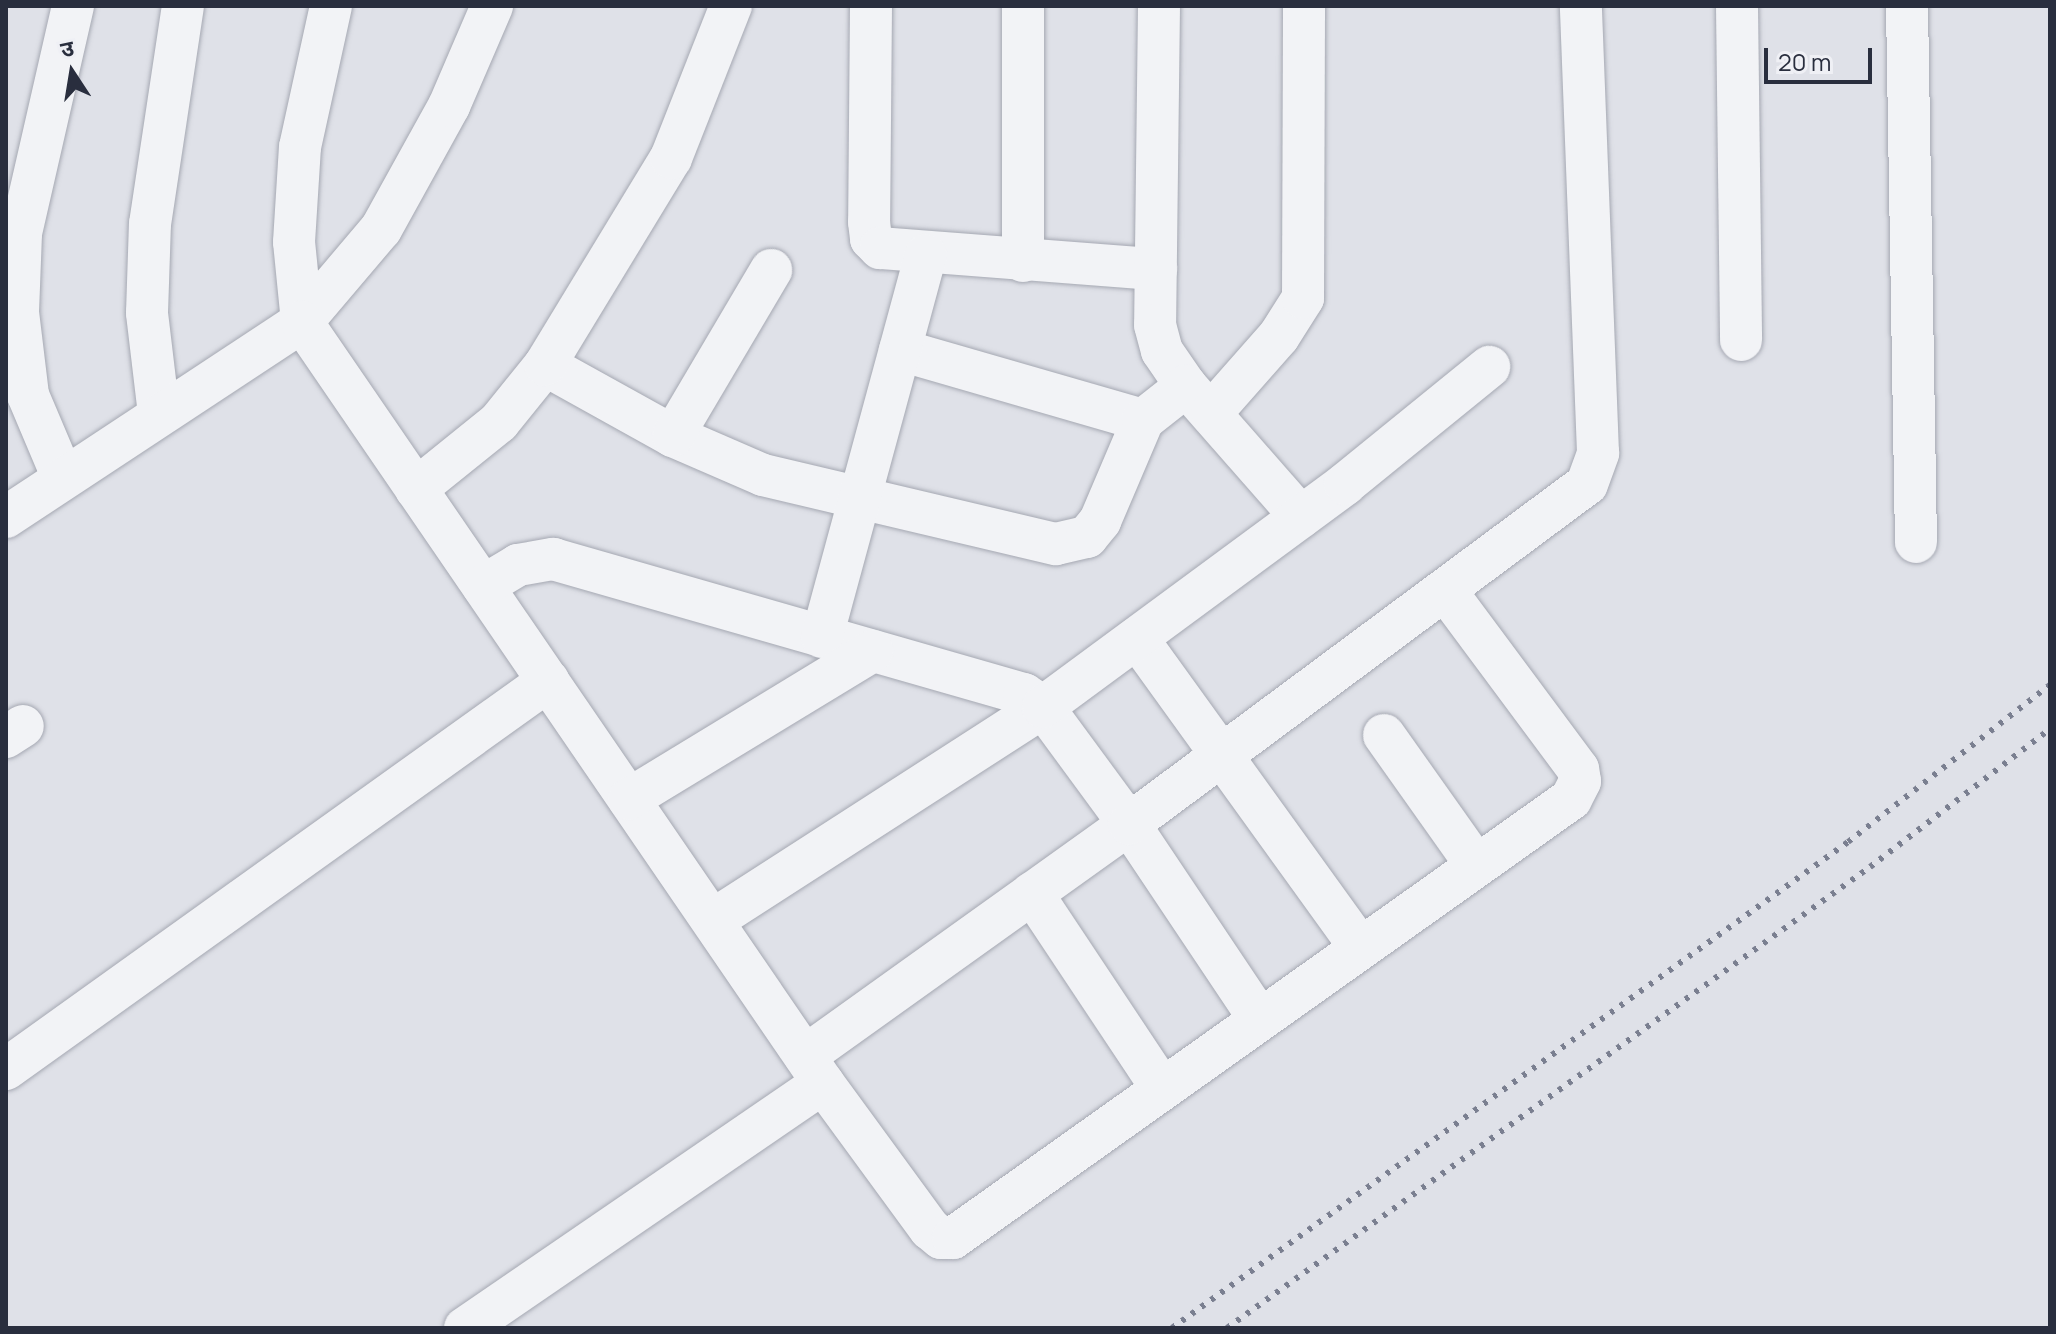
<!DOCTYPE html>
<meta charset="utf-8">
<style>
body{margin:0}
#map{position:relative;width:2056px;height:1334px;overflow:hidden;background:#dfe1e8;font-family:Manrope,"Noto Sans Devanagari",sans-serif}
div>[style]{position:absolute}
.roads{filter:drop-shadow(0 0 2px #a5a8b2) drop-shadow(0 0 2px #a5a8b2)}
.minor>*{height:42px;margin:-21px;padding:0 21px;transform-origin:21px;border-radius:21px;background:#f2f3f6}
.rail>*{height:6px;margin-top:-3px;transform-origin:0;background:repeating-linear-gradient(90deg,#7a7f90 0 4px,transparent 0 12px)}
span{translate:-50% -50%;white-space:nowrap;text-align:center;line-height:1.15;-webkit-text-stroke:6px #eff0f5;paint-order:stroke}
.frame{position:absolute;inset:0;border:8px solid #292e3e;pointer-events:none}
.north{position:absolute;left:32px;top:32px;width:80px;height:80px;-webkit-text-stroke:6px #eff0f5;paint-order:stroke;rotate:348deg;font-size:22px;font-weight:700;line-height:32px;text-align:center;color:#292e3e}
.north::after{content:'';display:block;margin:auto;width:28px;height:36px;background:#292e3e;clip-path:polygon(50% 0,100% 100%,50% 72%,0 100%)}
.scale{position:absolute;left:1764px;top:48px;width:108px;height:36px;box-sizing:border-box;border:4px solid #292e3e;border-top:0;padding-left:10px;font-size:24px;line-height:28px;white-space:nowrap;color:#292e3e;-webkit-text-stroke:6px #eff0f5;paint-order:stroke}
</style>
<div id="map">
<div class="roads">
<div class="minor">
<i style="left:871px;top:6px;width:216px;rotate:90.5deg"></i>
<i style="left:869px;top:222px;width:17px;rotate:83deg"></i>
<i style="left:871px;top:239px;width:13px;rotate:45deg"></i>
<i style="left:880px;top:248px;width:277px;rotate:4.4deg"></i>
<i style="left:1023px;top:6px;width:255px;rotate:90deg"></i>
<i style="left:1159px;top:6px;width:319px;rotate:90.7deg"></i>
<i style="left:1155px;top:325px;width:27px;rotate:75deg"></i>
<i style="left:1162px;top:351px;width:42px;rotate:55.6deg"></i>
<i style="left:1186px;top:386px;width:174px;rotate:48.7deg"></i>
<i style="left:1737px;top:6px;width:334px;rotate:89.3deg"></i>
<i style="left:1907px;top:6px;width:536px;rotate:89.04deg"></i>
<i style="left:302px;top:322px;width:122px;rotate:-49.7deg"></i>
<i style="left:381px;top:229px;width:141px;rotate:-61.1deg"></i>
<i style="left:449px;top:106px;width:109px;rotate:-66.7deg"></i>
<i style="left:302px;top:322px;width:80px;rotate:-95.7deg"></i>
<i style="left:294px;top:242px;width:95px;rotate:-86.4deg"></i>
<i style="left:300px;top:147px;width:144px;rotate:-77.6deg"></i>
<i style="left:900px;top:350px;width:253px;rotate:16.1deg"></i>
<i style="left:545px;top:365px;width:146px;rotate:29deg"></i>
<i style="left:673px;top:436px;width:98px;rotate:23.4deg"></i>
<i style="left:763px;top:475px;width:301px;rotate:13.3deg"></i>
<i style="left:1056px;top:544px;width:32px;rotate:-13deg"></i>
<i style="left:1087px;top:537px;width:21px;rotate:-51deg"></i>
<i style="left:1100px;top:521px;width:110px;rotate:-66.9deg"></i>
<i style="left:1143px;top:420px;width:55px;rotate:-38.3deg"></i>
<i style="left:1212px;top:412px;width:101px;rotate:-48.6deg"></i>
<i style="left:1279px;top:336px;width:45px;rotate:-57.7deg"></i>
<i style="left:1303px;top:298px;width:292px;rotate:-89.8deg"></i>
<i style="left:159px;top:414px;width:102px;rotate:-96.8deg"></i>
<i style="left:147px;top:313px;width:89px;rotate:-88.1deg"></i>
<i style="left:150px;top:224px;width:220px;rotate:-81.4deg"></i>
<i style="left:673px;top:436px;width:193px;rotate:-59.4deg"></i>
<i style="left:63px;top:478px;width:90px;rotate:-112.9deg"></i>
<i style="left:28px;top:395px;width:84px;rotate:-96.9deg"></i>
<i style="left:18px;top:312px;width:79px;rotate:-87.8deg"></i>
<i style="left:21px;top:233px;width:233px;rotate:-77.1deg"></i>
<i style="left:416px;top:489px;width:107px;rotate:-38.9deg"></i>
<i style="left:499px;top:422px;width:73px;rotate:-51.1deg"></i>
<i style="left:545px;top:365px;width:242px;rotate:-58.7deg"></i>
<i style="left:671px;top:158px;width:163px;rotate:-68.5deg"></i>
<i style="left:6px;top:517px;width:354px;rotate:-33.4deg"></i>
<i style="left:302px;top:322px;width:922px;rotate:55.6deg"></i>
<i style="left:823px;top:1083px;width:434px;rotate:145.6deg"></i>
<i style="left:483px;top:586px;width:41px;rotate:-31deg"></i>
<i style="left:518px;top:565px;width:36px;rotate:-10deg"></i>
<i style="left:553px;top:559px;width:490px;rotate:16deg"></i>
<i style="left:1024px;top:694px;width:23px;rotate:34deg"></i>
<i style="left:1043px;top:707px;width:145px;rotate:53.7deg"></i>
<i style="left:1129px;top:824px;width:234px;rotate:56.2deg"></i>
<i style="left:822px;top:637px;width:396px;rotate:-74.8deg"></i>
<i style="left:1137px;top:638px;width:381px;rotate:54.2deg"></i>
<i style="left:1384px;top:735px;width:159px;rotate:54.7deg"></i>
<i style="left:6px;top:737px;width:20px;rotate:-33deg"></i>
<i style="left:629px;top:799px;width:285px;rotate:-31.3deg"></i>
<i style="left:1032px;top:893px;width:235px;rotate:56.4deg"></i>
<i style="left:713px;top:920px;width:393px;rotate:-32.8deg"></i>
<i style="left:1043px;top:707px;width:375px;rotate:-36.4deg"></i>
<i style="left:1345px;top:484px;width:186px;rotate:-39.1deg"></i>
<i style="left:805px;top:1056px;width:398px;rotate:-35.6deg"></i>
<i style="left:1129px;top:824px;width:570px;rotate:-36.59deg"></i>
<i style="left:1587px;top:484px;width:33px;rotate:-70deg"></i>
<i style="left:1598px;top:453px;width:447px;rotate:-92.2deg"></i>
<i style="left:6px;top:1069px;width:667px;rotate:-35.6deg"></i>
<i style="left:823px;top:1083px;width:181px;rotate:53.8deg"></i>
<i style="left:930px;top:1229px;width:14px;rotate:39deg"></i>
<i style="left:941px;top:1238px;width:12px"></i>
<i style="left:953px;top:1238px;width:758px;rotate:-35.39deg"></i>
<i style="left:1571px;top:799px;width:20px;rotate:-63deg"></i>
<i style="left:1580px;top:781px;width:12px;rotate:-99deg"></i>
<i style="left:1578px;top:769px;width:223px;rotate:-126.6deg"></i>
</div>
</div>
<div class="rail">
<i style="left:1172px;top:1328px;width:833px;rotate:-35.71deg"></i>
<i style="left:1848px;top:842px;width:256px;rotate:-37.9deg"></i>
<i style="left:1227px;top:1328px;width:791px;rotate:-35.64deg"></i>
<i style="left:1870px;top:867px;width:227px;rotate:-37.5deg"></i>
</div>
<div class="frame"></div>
<div class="north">उ</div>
<div class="scale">20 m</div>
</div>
